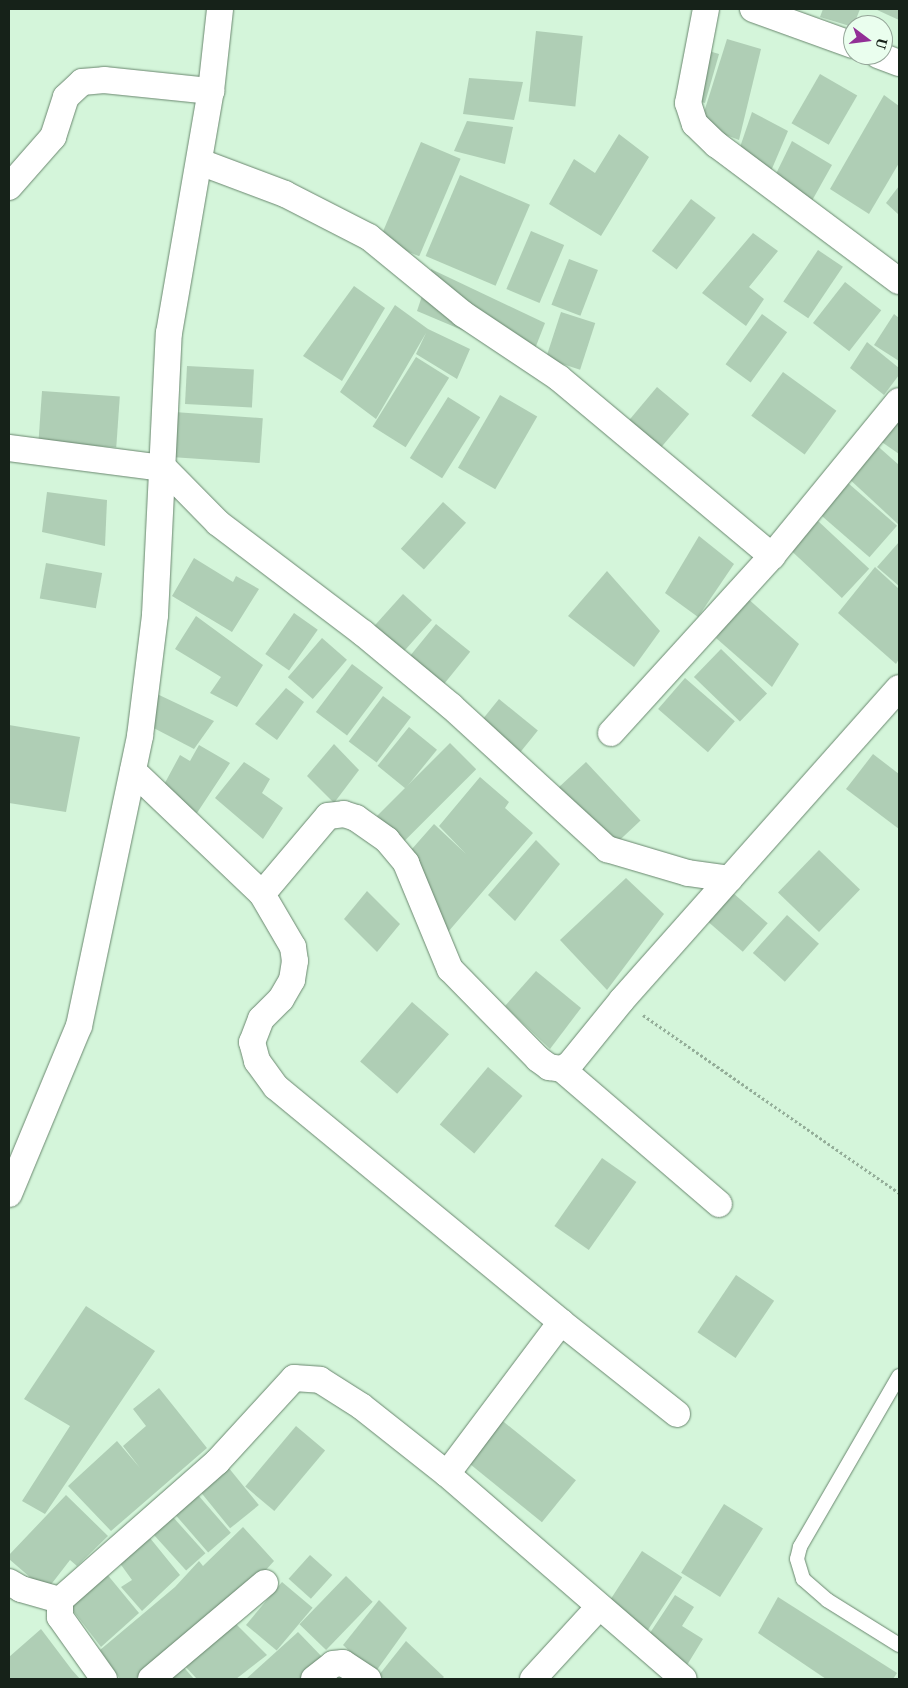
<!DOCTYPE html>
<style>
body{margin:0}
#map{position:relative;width:908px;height:1688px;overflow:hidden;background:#d4f5da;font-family:"Noto Serif",serif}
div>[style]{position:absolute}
.building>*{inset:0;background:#afceb5;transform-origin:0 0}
.path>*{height:3px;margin-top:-1.5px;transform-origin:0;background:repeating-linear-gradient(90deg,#94ae99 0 2.5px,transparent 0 5px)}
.roads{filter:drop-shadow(0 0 1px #6a876f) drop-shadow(0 0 1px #6a876f)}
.service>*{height:14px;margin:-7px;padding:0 7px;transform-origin:7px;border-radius:7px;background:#fff}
.minor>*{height:26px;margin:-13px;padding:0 13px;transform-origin:13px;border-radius:13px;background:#fff}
span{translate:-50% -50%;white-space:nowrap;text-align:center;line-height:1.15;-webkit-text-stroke:5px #eafeee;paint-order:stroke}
.frame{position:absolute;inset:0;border:10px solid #162219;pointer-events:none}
.north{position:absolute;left:843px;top:15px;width:50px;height:50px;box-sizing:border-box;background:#eafeee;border:1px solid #95a699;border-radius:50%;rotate:105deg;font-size:14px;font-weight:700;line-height:20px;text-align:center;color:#162219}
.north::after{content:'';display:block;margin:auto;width:18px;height:22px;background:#922f96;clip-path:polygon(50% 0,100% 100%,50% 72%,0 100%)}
</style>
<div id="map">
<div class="building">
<i style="clip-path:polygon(823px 9px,860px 9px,853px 27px,820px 17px)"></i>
<i style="clip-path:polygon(875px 9px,899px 9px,899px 20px)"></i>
<i style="left:536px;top:31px;width:47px;height:71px;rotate:6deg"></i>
<i style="clip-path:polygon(727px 39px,761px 49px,739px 140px,700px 125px)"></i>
<i style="left:695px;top:47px;width:25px;height:51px;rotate:16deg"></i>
<i style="left:820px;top:74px;width:43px;height:57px;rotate:30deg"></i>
<i style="clip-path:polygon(469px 78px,523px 82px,514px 120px,463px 114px)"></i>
<i style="clip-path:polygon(884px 95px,899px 106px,899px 163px,869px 214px,830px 189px)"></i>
<i style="clip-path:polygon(752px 112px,788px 131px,771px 171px,737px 156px)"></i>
<i style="clip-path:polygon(467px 121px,513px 127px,505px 164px,454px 151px)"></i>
<i style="clip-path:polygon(619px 134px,649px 157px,601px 236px,549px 204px,574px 159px,595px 173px)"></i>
<i style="clip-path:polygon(792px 141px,832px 165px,809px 206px,772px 182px)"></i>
<i style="left:421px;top:142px;width:43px;height:106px;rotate:23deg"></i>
<i style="left:460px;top:175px;width:76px;height:88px;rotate:23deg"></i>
<i style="clip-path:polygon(899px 186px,899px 215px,886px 203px)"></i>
<i style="left:691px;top:199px;width:31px;height:65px;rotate:37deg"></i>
<i style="left:531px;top:231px;width:36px;height:63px;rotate:23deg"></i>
<i style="clip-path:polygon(753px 233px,778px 251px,749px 287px,764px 299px,746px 326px,702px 293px)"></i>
<i style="left:818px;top:250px;width:30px;height:62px;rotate:34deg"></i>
<i style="left:569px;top:259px;width:31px;height:49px;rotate:21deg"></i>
<i style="clip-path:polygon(431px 269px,545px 323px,531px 359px,417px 311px)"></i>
<i style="left:845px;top:282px;width:46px;height:52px;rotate:38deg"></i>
<i style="clip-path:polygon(354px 286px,385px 308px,342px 381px,303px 356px)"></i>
<i style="clip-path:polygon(395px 305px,428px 329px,470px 349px,457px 379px,416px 354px,426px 333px,376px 419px,340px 392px)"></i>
<i style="left:561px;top:312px;width:36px;height:49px;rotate:18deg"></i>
<i style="left:762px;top:314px;width:31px;height:62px;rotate:36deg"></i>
<i style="clip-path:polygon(894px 314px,899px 318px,899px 361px,874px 345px)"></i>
<i style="clip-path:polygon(867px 342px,899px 368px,899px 375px,884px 395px,850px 368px)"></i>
<i style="left:416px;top:357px;width:39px;height:82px;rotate:32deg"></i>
<i style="left:187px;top:366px;width:67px;height:38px;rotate:3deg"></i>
<i style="left:783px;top:372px;width:66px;height:54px;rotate:36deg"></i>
<i style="left:657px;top:387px;width:42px;height:50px;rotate:40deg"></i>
<i style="left:42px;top:391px;width:78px;height:51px;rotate:4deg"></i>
<i style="left:500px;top:395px;width:43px;height:84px;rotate:30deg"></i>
<i style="left:448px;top:397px;width:38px;height:72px;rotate:32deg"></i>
<i style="clip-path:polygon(899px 407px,899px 454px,876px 438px)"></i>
<i style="left:174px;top:412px;width:89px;height:45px;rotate:4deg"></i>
<i style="clip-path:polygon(873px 442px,899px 465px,899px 525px,846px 476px)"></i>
<i style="left:848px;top:483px;width:65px;height:42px;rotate:41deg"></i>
<i style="clip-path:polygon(47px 492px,107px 500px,105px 546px,42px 532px)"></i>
<i style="left:443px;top:502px;width:31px;height:63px;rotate:42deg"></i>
<i style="left:818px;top:521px;width:70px;height:40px;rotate:43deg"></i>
<i style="clip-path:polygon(699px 536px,734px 564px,698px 617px,665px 593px)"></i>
<i style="clip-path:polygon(899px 542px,899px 586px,877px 567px)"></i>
<i style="clip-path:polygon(194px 558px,233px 582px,236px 576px,259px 589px,232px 632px,172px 596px)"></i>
<i style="left:46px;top:563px;width:57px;height:36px;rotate:10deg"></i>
<i style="clip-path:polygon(875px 567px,899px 589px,899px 659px,896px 664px,838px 613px)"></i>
<i style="clip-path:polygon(607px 571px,660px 631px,634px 667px,568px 616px)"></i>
<i style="left:403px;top:594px;width:39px;height:50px;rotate:42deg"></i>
<i style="clip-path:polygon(746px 597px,799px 644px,772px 687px,716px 638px)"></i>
<i style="left:294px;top:613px;width:29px;height:50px;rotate:35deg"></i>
<i style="clip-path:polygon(196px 616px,263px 665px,237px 707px,210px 693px,221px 677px,175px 649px)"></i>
<i style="left:436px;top:624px;width:44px;height:50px;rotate:39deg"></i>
<i style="left:322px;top:638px;width:33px;height:52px;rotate:41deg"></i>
<i style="left:721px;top:649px;width:64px;height:39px;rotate:44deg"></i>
<i style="left:352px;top:664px;width:39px;height:60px;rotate:37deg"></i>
<i style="left:685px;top:678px;width:66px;height:41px;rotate:41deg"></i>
<i style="clip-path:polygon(286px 688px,304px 702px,277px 740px,255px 724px)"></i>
<i style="clip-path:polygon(157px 694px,214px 721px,194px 749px,146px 724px)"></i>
<i style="left:383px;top:696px;width:35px;height:57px;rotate:37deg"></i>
<i style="left:499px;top:699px;width:50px;height:36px;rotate:39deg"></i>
<i style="clip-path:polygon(9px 725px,80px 737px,66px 812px,9px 803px)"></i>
<i style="left:409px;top:727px;width:36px;height:50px;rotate:39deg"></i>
<i style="left:450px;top:743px;width:37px;height:116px;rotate:45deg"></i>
<i style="clip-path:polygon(334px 744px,359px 770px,334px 803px,307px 776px)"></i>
<i style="clip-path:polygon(199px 745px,230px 763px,195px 816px,160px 792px,180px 755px,190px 761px)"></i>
<i style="clip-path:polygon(873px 754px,899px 774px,899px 829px,846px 789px)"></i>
<i style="clip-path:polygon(244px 762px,270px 779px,262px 793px,283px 808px,263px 839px,215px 798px)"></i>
<i style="left:586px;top:762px;width:80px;height:46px;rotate:47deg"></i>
<i style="clip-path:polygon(480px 777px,509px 802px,505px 808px,533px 833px,442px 939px,404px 858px,434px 824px,466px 854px,439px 826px)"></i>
<i style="clip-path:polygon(536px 840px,560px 864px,515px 921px,488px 895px)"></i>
<i style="left:819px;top:850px;width:57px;height:59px;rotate:44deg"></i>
<i style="clip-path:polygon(626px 878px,664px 914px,607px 990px,560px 940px)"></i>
<i style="clip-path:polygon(367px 891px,400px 924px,377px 952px,344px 919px)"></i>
<i style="left:733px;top:893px;width:46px;height:38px;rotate:41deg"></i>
<i style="left:787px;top:915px;width:43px;height:51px;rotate:42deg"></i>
<i style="clip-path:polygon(536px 971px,581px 1008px,550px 1049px,505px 1006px)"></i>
<i style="left:412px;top:1002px;width:49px;height:79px;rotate:41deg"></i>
<i style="left:488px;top:1067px;width:45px;height:75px;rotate:40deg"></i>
<i style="left:602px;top:1158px;width:42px;height:83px;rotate:35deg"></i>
<i style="left:736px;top:1275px;width:46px;height:69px;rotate:34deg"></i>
<i style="clip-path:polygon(86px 1306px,155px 1351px,45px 1514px,22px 1501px,70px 1426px,24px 1399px)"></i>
<i style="clip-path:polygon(159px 1388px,207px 1448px,111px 1531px,68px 1486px,117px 1441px,140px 1468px,123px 1446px,146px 1426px,133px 1409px)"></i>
<i style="left:499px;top:1418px;width:99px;height:54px;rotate:39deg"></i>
<i style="left:296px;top:1426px;width:38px;height:79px;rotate:40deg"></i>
<i style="left:228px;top:1467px;width:49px;height:37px;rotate:51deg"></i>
<i style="clip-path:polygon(66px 1495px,108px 1536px,77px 1566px,70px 1560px,46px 1591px,9px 1559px,9px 1555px)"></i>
<i style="left:198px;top:1495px;width:50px;height:30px;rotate:49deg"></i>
<i style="left:724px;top:1504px;width:46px;height:81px;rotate:32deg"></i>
<i style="left:172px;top:1516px;width:50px;height:26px;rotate:48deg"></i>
<i style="clip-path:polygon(243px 1527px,274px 1561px,256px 1581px,135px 1679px,120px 1679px,100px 1650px,175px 1587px,199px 1561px,203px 1566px)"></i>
<i style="clip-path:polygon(150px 1538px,180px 1575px,142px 1611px,121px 1587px,132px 1580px,119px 1562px)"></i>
<i style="left:642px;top:1551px;width:48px;height:66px;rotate:33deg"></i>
<i style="left:310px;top:1555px;width:30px;height:32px;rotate:42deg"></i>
<i style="clip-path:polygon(106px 1573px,139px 1613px,101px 1647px,71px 1608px)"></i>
<i style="left:346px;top:1576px;width:37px;height:67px;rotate:44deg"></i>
<i style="left:282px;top:1582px;width:40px;height:56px;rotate:40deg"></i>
<i style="clip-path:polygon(675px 1595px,694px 1607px,682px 1626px,703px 1639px,684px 1670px,644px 1642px)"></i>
<i style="clip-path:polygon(778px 1597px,897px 1673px,893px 1679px,826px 1679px,758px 1633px)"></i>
<i style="clip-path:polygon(379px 1600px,407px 1628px,374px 1674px,343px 1645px)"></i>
<i style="clip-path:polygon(232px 1620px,267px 1655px,236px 1679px,197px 1679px,183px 1664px)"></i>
<i style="clip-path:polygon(41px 1629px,72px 1670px,80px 1679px,9px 1679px,9px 1657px)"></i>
<i style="clip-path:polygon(298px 1632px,327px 1662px,308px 1679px,246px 1679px)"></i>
<i style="clip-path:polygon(406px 1641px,444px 1677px,442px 1679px,384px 1679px,379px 1675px)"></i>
<i style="clip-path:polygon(180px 1663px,194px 1679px,161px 1679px)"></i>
</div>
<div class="path">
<i style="left:643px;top:1015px;width:312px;rotate:34.8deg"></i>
</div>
<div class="roads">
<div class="service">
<i style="left:899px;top:1376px;width:198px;rotate:120.1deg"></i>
<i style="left:800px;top:1547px;width:12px;rotate:104deg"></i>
<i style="left:797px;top:1559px;width:21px;rotate:73deg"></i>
<i style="left:803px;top:1579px;width:32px;rotate:41deg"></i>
<i style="left:827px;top:1600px;width:85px;rotate:32deg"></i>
</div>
<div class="minor">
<i style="left:706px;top:9px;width:96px;rotate:100.8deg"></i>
<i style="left:688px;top:103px;width:22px;rotate:72deg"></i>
<i style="left:695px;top:124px;width:30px;rotate:44deg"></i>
<i style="left:717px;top:145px;width:227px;rotate:36.8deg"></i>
<i style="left:753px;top:9px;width:106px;rotate:19.8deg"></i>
<i style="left:878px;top:55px;width:22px;rotate:21deg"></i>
<i style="left:200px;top:162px;width:91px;rotate:20.6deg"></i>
<i style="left:285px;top:194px;width:94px;rotate:27.1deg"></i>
<i style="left:369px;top:237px;width:122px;rotate:39.3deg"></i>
<i style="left:463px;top:314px;width:115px;rotate:33.7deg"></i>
<i style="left:559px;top:378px;width:278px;rotate:39.9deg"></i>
<i style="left:9px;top:187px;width:67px;rotate:-48.7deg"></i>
<i style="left:53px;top:137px;width:42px;rotate:-72deg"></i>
<i style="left:66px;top:97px;width:22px;rotate:-43deg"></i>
<i style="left:82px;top:82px;width:22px;rotate:-5deg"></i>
<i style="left:104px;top:80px;width:108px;rotate:5.9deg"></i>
<i style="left:9px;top:448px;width:156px;rotate:7.4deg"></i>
<i style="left:164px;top:468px;width:77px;rotate:45.5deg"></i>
<i style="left:218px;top:523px;width:182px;rotate:37.2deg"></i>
<i style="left:363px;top:633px;width:114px;rotate:39.7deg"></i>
<i style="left:451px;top:706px;width:212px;rotate:42.5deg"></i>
<i style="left:607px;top:849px;width:84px;rotate:16.5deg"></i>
<i style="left:688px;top:873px;width:42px;rotate:8.1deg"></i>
<i style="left:611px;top:733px;width:239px;rotate:-47.7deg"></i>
<i style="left:772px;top:556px;width:200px;rotate:-50.7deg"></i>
<i style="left:133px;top:771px;width:178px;rotate:43.6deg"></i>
<i style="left:262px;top:894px;width:61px;rotate:59.7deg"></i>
<i style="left:293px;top:947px;width:14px;rotate:82deg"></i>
<i style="left:295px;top:961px;width:19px;rotate:99deg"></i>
<i style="left:292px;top:980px;width:22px;rotate:120deg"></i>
<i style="left:281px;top:999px;width:28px;rotate:135deg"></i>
<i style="left:261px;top:1019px;width:25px;rotate:111deg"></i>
<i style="left:252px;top:1042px;width:20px;rotate:75deg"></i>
<i style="left:257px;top:1061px;width:32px;rotate:54deg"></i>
<i style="left:276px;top:1087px;width:369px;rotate:39.5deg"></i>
<i style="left:262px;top:894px;width:102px;rotate:-49.8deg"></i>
<i style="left:328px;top:816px;width:16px;rotate:-7deg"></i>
<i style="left:344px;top:814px;width:13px;rotate:18deg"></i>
<i style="left:356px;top:818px;width:38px;rotate:35deg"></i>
<i style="left:387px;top:840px;width:30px;rotate:50deg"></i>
<i style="left:406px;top:863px;width:115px;rotate:67.5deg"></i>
<i style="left:450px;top:969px;width:126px;rotate:45.6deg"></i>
<i style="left:538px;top:1059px;width:14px;rotate:36deg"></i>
<i style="left:549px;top:1067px;width:13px;rotate:9deg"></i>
<i style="left:562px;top:1069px;width:9px;rotate:-32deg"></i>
<i style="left:570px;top:1064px;width:82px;rotate:-50.9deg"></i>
<i style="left:622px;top:1000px;width:417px;rotate:-48.4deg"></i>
<i style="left:562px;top:1069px;width:207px;rotate:40.7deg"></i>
<i style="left:9px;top:1194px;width:182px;rotate:-67.4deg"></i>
<i style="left:79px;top:1026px;width:296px;rotate:-78.1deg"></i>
<i style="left:140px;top:736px;width:122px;rotate:-82.9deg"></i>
<i style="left:155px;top:615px;width:282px;rotate:-87.2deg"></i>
<i style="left:169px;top:333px;width:246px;rotate:-80.2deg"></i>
<i style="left:211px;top:91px;width:82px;rotate:-83.7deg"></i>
<i style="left:677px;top:1414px;width:148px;rotate:-141.6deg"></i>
<i style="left:561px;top:1322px;width:190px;rotate:126.9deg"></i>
<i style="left:447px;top:1474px;width:313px;rotate:40.9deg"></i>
<i style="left:9px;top:1582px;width:14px;rotate:30deg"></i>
<i style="left:21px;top:1589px;width:41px;rotate:15.8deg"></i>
<i style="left:104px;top:1679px;width:76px;rotate:-125.4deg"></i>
<i style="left:60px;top:1617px;width:17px;rotate:-90deg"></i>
<i style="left:60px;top:1600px;width:209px;rotate:-41.3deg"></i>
<i style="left:217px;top:1462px;width:114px;rotate:-47.5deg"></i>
<i style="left:294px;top:1378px;width:26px;rotate:4deg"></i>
<i style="left:320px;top:1380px;width:49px;rotate:32.4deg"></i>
<i style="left:361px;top:1406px;width:110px;rotate:38.3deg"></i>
<i style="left:151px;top:1679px;width:149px;rotate:-40.1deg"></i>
<i style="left:314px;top:1679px;width:24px;rotate:-38deg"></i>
<i style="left:333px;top:1664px;width:10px;rotate:-6deg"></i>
<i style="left:343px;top:1663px;width:30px;rotate:33deg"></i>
<i style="left:533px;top:1679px;width:98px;rotate:-47.5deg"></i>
</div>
</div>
<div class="frame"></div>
<div class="north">U</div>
</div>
